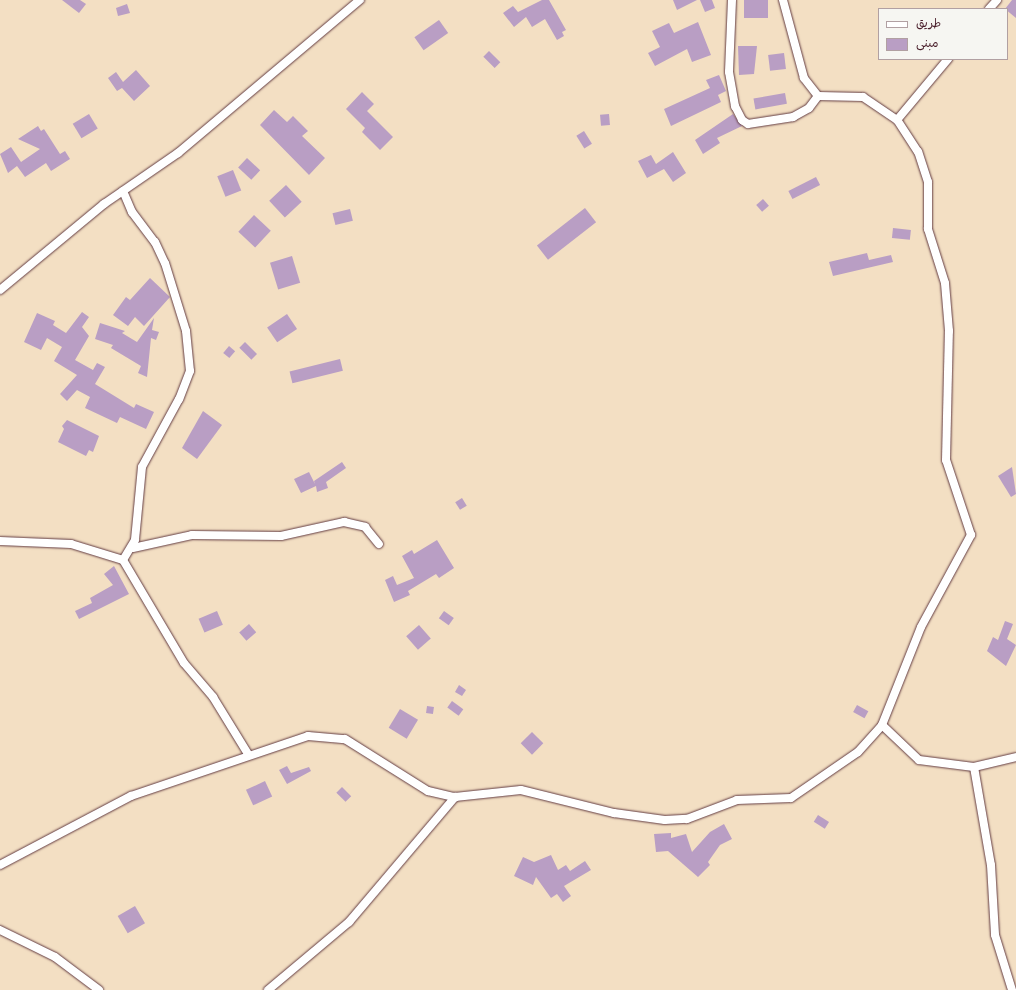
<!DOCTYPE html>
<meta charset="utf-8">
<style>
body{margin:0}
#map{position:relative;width:1016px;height:990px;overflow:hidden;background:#f3dfc3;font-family:Kalam,"Playpen Sans Arabic",sans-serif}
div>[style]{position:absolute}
.building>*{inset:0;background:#b99ec4;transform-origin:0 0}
.roads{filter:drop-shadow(0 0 1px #633c42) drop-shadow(0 0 1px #633c42)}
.minor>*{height:8px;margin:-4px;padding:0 4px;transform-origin:4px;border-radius:4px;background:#fff}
span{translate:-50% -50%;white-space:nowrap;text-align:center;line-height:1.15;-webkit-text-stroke:4px #f6f6f2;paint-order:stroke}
.legend{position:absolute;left:878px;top:8px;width:130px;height:52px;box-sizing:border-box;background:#f6f6f2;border:1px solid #b1a0a2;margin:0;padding:5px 7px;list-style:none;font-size:12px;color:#4a1f2b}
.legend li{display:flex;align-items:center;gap:8px;height:20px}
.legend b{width:20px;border:1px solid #b1a0a2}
</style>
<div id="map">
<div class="building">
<i style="clip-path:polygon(62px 0,80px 0,86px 4px,79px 13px)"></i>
<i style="clip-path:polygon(542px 0,549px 0,566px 30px,562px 32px,564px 36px,557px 40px,545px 19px,532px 27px,526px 17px,514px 27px,503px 13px,513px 6px,518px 12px)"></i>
<i style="clip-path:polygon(673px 0,697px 0,677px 10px)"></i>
<i style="clip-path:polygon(700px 0,712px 0,715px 8px,705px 12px)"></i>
<i style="left:744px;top:0;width:24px;height:18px"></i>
<i style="clip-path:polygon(1012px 0,1016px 0,1016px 18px,1005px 9px)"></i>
<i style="clip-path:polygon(127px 4px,130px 13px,118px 16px,116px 8px)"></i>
<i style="left:439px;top:20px;width:16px;height:30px;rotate:55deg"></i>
<i style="clip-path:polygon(698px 22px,711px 55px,692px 62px,687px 49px,655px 66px,648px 53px,660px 47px,652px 31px,669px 23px,674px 33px)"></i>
<i style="clip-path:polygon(738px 46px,757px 46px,754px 74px,739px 75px)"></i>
<i style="left:489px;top:51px;width:16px;height:8px;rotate:45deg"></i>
<i style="left:784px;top:53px;width:16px;height:16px;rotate:83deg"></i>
<i style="clip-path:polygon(136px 70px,150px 86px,134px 101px,122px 88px,117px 91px,108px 78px,116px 72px,123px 82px)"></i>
<i style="clip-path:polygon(719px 75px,726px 91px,718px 95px,721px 102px,671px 126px,664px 109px,710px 88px,706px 80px)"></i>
<i style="clip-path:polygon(362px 92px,374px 104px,367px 111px,393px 137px,380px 150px,362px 132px,365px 128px,346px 109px)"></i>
<i style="left:785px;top:93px;width:11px;height:32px;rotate:80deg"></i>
<i style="clip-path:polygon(274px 110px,287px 122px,293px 116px,308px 131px,302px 136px,325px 158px,309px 175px,260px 125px)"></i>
<i style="left:89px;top:114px;width:17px;height:19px;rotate:59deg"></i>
<i style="left:609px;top:114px;width:11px;height:9px;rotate:85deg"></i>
<i style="clip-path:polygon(733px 114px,742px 126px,717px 138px,720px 143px,703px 154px,695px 140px)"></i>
<i style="clip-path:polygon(38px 126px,41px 131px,44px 129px,60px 154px,65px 151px,70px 159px,51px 171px,46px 163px,25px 177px,17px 166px,8px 173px,0 154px,11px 147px,21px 162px,40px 149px,18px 139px)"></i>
<i style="left:584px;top:131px;width:15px;height:9px;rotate:58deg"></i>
<i style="clip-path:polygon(673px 152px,686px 173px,673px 182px,664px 169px,647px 178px,638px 161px,651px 155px,656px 164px)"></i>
<i style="left:247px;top:158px;width:18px;height:13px;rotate:43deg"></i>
<i style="left:233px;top:170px;width:22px;height:17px;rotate:68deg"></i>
<i style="left:816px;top:177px;width:9px;height:31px;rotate:63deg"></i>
<i style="left:286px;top:185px;width:23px;height:23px;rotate:47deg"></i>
<i style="left:763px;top:199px;width:9px;height:9px;rotate:49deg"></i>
<i style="left:585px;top:208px;width:18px;height:61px;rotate:52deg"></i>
<i style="left:350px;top:209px;width:12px;height:18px;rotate:76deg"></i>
<i style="left:254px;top:215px;width:23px;height:23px;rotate:43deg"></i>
<i style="left:893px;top:228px;width:18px;height:10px;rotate:6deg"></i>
<i style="clip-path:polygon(867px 253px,869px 260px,891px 255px,893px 262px,833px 276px,829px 262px)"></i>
<i style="left:292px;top:256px;width:28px;height:23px;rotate:73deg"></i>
<i style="clip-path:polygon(150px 278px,170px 297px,144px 326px,135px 317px,128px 326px,113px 315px,126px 297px,130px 300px)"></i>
<i style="clip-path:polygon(82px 312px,89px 317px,82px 327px,89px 336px,75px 360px,93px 370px,97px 363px,105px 367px,95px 384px,134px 408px,136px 404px,154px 412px,146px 429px,120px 417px,117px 423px,85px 408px,90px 397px,77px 390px,67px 401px,60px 394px,77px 375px,54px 361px,62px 347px,47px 338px,41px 350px,24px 342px,37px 313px,55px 321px,53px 325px,66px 333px)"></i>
<i style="left:287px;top:314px;width:18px;height:24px;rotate:56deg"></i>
<i style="clip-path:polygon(154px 318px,152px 330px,159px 332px,156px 340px,151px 338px,147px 377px,138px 373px,141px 366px,111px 348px,113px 345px,95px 339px,100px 323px,125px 331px,122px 333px,137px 342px)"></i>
<i style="left:245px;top:342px;width:17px;height:8px;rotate:45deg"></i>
<i style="left:229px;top:346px;width:8px;height:9px;rotate:40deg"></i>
<i style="left:340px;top:359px;width:12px;height:52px;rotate:76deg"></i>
<i style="clip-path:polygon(203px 411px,222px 425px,197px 459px,182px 448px)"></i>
<i style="clip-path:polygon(67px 420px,99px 436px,93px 452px,89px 450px,86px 456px,58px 442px,64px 429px,62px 426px)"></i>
<i style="clip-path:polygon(342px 462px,346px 468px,326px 482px,328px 488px,317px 492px,316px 486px,301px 493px,294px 479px,309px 472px,315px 484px,314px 481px)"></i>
<i style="clip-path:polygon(1012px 467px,1016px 494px,1011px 497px,998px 476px)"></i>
<i style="left:462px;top:498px;width:9px;height:8px;rotate:58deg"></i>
<i style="clip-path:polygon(437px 540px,454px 568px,439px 578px,436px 574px,408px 591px,410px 595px,394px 602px,385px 580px,393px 576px,397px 585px,414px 578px,402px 556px,412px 550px,414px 554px)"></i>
<i style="clip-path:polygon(114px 566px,129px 594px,79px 619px,75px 611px,92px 603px,90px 598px,113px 585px,104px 574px)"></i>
<i style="left:217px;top:611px;width:15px;height:20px;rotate:67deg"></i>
<i style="left:444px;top:611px;width:12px;height:9px;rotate:35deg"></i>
<i style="clip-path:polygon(1005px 621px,1013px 624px,1007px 639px,1016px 645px,1006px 666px,987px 651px,993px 637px,998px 640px)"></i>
<i style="left:249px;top:624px;width:11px;height:13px;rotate:49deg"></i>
<i style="left:419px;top:625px;width:18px;height:17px;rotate:49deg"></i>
<i style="clip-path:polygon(459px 685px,466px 690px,462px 696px,455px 692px)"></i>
<i style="left:452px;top:701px;width:14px;height:8px;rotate:36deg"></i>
<i style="left:857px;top:705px;width:13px;height:8px;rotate:29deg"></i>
<i style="left:427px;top:706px;width:7px;height:7px;rotate:8deg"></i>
<i style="left:400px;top:709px;width:21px;height:22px;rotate:31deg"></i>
<i style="left:532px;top:732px;width:16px;height:16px;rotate:45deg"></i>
<i style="clip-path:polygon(287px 766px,291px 773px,309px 767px,311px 771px,287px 784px,279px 770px)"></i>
<i style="left:265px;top:781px;width:17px;height:21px;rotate:65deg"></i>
<i style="left:342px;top:787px;width:13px;height:8px;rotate:45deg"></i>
<i style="left:818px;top:815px;width:13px;height:8px;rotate:32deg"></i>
<i style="clip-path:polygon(724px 824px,732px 839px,720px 845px,708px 862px,710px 865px,698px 877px,668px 851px,656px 852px,654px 834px,671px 833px,671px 838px,686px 834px,692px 852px,710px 832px)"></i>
<i style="clip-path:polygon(551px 855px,558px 870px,566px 865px,570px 871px,585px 861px,591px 870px,564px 886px,571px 896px,563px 902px,557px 894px,551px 898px,536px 877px,533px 885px,514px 876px,523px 857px,534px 862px)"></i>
<i style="left:135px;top:906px;width:20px;height:20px;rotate:60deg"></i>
</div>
<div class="roads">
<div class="minor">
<i style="left:732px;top:0;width:72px;rotate:92.4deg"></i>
<i style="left:729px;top:72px;width:35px;rotate:80deg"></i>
<i style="left:735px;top:106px;width:16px;rotate:63deg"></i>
<i style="left:742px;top:120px;width:7px;rotate:34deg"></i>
<i style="left:748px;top:124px;width:46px;rotate:-8.8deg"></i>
<i style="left:793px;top:117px;width:18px;rotate:-29deg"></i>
<i style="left:809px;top:108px;width:15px;rotate:-53deg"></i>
<i style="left:989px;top:9px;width:12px;rotate:-48deg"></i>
<i style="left:897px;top:120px;width:80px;rotate:-50.1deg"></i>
<i style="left:123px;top:191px;width:23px;rotate:67deg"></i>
<i style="left:132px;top:212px;width:38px;rotate:53deg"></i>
<i style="left:155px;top:242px;width:23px;rotate:65deg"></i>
<i style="left:165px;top:263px;width:71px;rotate:72.8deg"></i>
<i style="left:186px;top:331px;width:40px;rotate:84.3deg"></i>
<i style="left:190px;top:371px;width:30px;rotate:111deg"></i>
<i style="left:179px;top:399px;width:77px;rotate:118.6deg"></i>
<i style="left:142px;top:467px;width:73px;rotate:95.5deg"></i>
<i style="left:135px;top:540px;width:23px;rotate:121deg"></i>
<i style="left:123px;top:560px;width:120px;rotate:59.4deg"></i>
<i style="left:184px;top:663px;width:45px;rotate:49.5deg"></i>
<i style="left:213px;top:697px;width:67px;rotate:58.4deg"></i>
<i style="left:0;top:290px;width:135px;rotate:-39.6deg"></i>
<i style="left:104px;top:204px;width:90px;rotate:-34.6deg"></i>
<i style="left:178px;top:153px;width:238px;rotate:-40.1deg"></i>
<i style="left:0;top:541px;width:71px;rotate:2.4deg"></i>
<i style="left:71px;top:544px;width:54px;rotate:17.1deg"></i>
<i style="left:133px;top:548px;width:60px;rotate:-12.4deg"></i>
<i style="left:192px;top:535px;width:89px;rotate:0.6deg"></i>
<i style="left:281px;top:536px;width:65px;rotate:-12.5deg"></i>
<i style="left:344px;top:522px;width:22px;rotate:13deg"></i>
<i style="left:365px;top:527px;width:22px;rotate:51deg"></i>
<i style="left:882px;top:725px;width:51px;rotate:43.4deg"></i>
<i style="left:919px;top:760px;width:55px;rotate:7.3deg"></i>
<i style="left:974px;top:767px;width:43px;rotate:-13.4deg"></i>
<i style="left:974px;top:767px;width:99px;rotate:80.2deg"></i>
<i style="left:991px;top:865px;width:70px;rotate:86.7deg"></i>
<i style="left:995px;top:935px;width:58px;rotate:72.8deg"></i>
<i style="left:0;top:865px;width:148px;rotate:-27.8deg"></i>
<i style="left:131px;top:796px;width:187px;rotate:-18.7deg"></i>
<i style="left:308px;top:736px;width:37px;rotate:5deg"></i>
<i style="left:345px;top:739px;width:98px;rotate:32.1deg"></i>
<i style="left:428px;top:791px;width:28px;rotate:13deg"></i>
<i style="left:455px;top:797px;width:66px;rotate:-6.1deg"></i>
<i style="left:521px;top:790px;width:96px;rotate:13.9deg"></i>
<i style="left:614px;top:813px;width:51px;rotate:7.8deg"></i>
<i style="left:665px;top:820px;width:22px;rotate:-3deg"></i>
<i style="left:687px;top:819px;width:53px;rotate:-20.8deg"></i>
<i style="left:737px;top:800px;width:54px;rotate:-2.1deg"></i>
<i style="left:791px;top:798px;width:81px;rotate:-34.5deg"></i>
<i style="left:858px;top:752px;width:36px;rotate:-48deg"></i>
<i style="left:882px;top:725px;width:105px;rotate:-68.3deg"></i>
<i style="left:921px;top:627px;width:105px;rotate:-61.5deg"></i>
<i style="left:971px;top:535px;width:79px;rotate:-108.4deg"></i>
<i style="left:946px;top:460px;width:129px;rotate:-88.7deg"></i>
<i style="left:949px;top:331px;width:48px;rotate:-94.8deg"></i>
<i style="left:945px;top:283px;width:57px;rotate:-107.5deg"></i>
<i style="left:928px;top:229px;width:47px;rotate:-90deg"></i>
<i style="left:928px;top:182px;width:32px;rotate:-108deg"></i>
<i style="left:918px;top:152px;width:38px;rotate:-123deg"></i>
<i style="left:897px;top:120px;width:41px;rotate:-145.9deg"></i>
<i style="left:863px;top:97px;width:45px;rotate:-178.7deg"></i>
<i style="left:818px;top:96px;width:23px;rotate:-128deg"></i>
<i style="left:804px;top:78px;width:81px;rotate:-105.1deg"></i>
<i style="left:0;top:930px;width:61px;rotate:26.1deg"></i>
<i style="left:55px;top:957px;width:55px;rotate:36.9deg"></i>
<i style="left:268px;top:990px;width:106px;rotate:-40deg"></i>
<i style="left:349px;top:922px;width:164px;rotate:-49.7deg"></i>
</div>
</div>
<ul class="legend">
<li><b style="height:5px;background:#fff"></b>طريق</li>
<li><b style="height:11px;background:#b99ec4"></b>مبنى</li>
</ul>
</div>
